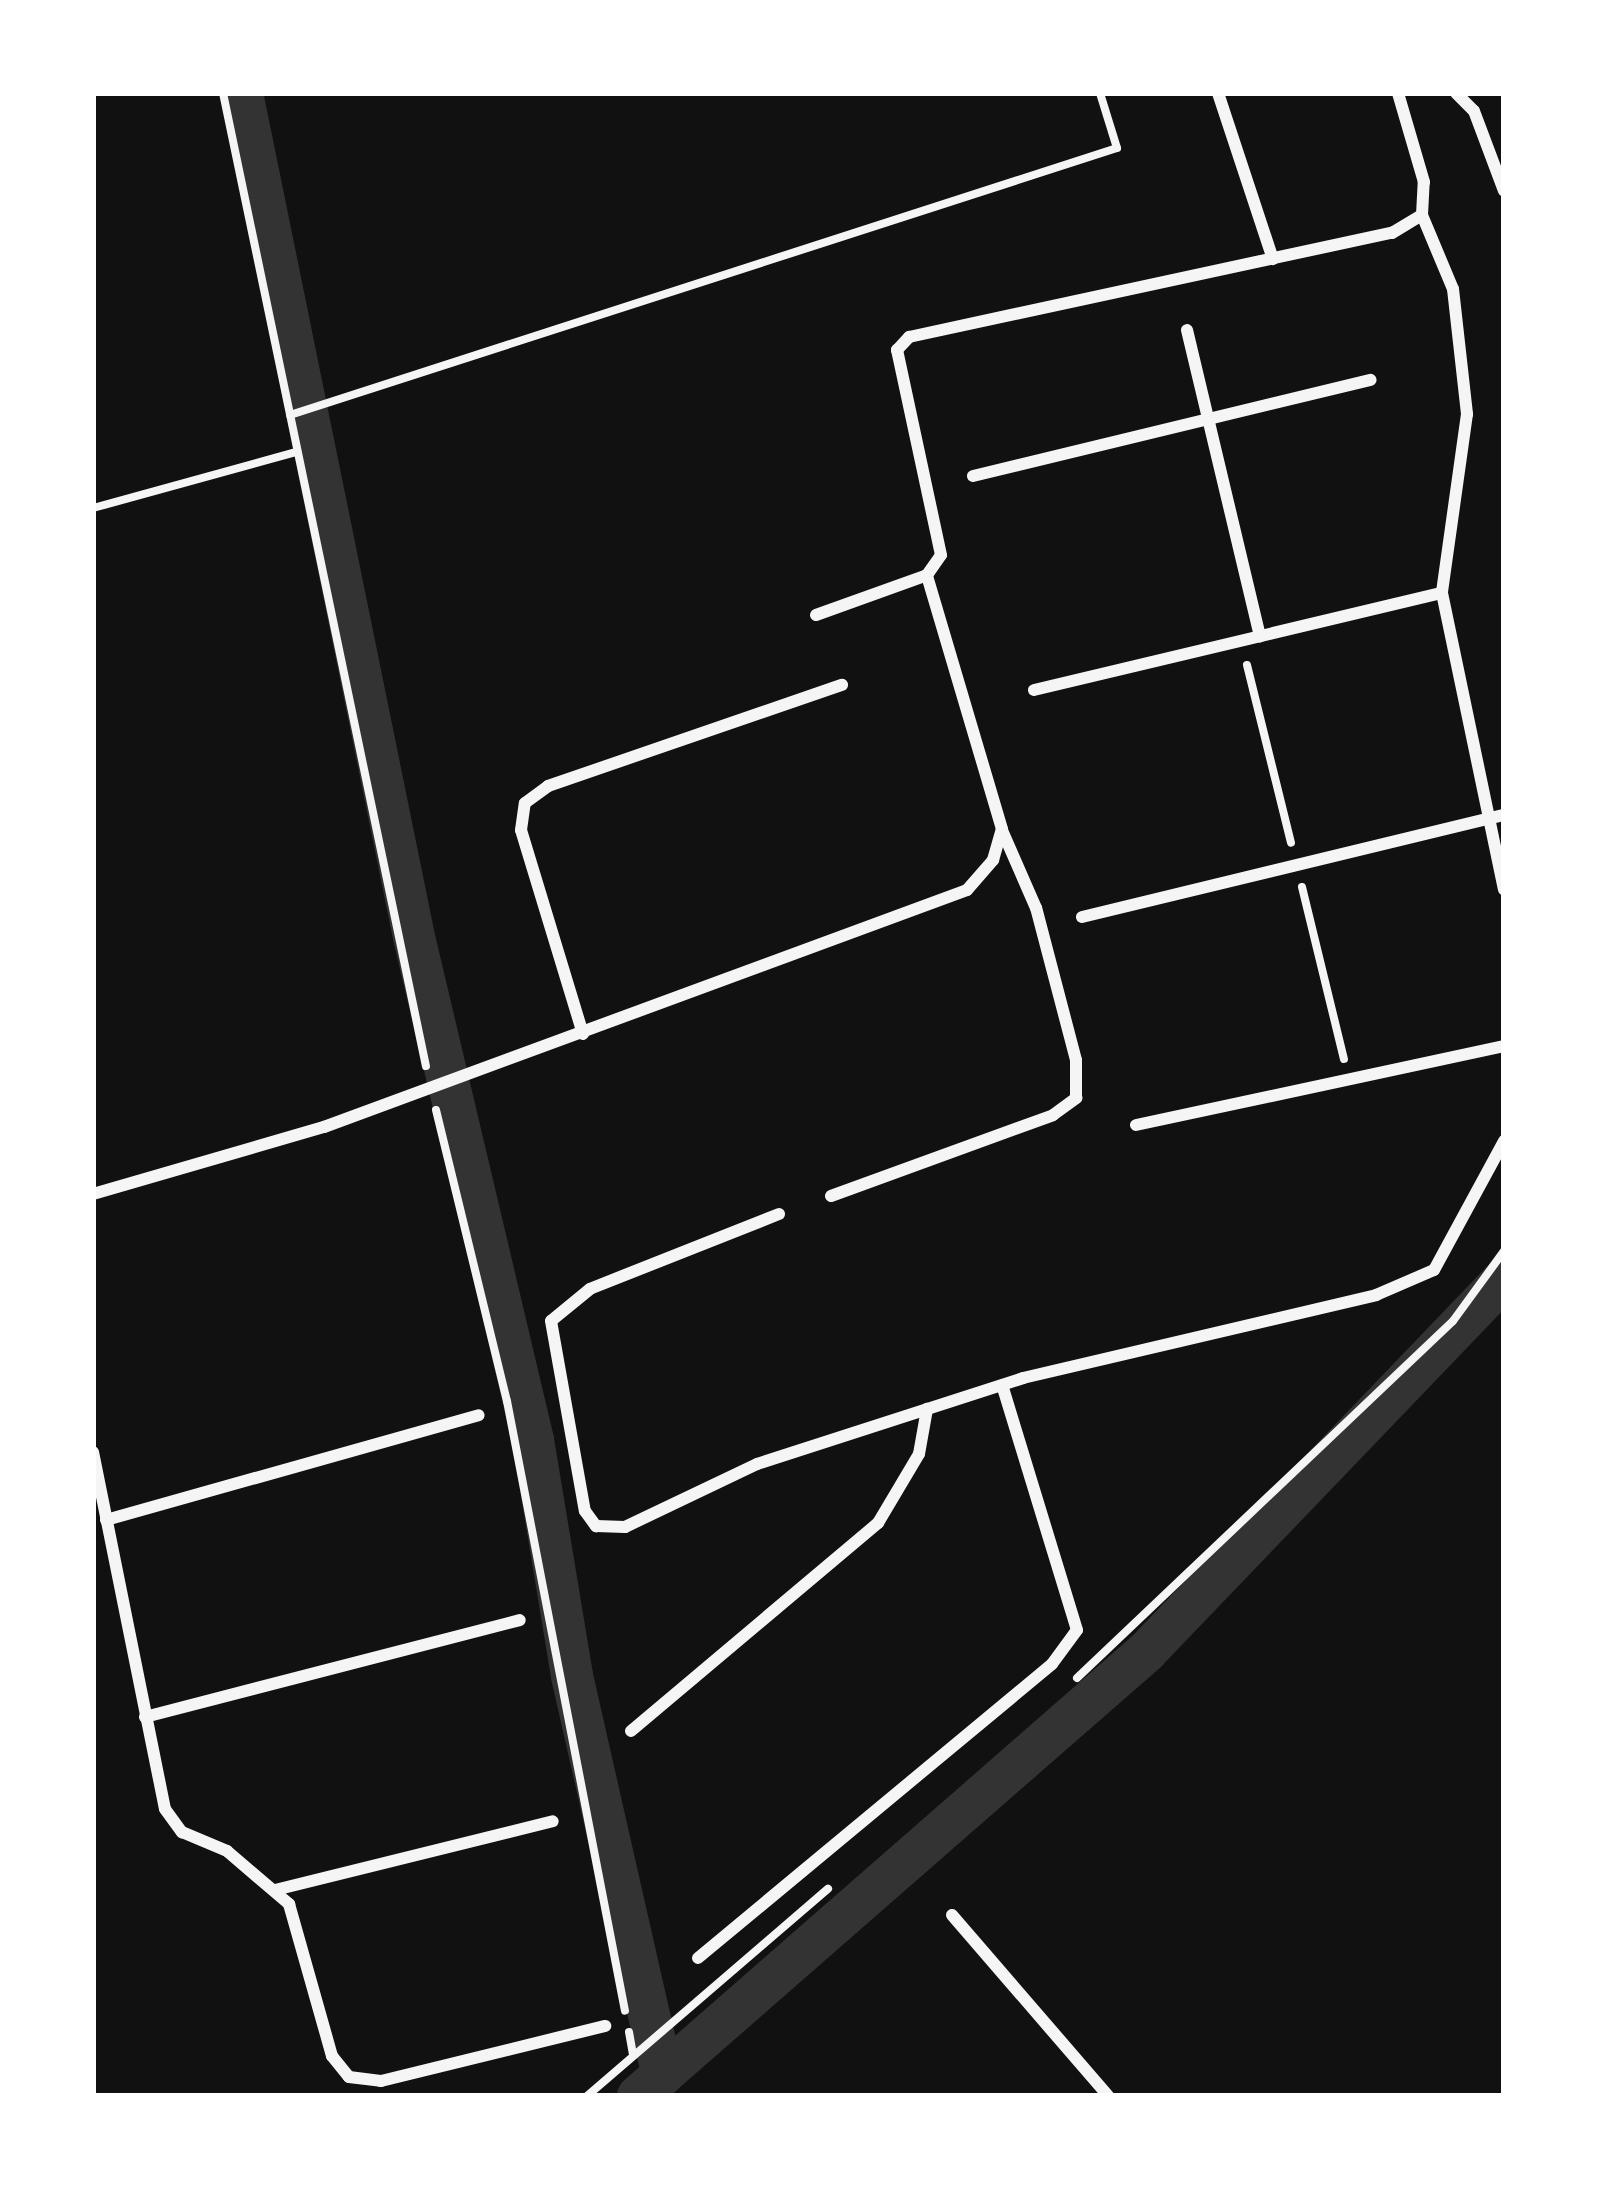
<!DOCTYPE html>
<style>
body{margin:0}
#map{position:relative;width:1597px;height:2189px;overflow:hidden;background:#111;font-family:Signika,sans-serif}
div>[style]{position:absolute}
.canal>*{height:42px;margin:-21px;padding:0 21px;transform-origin:21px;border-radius:21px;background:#333}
.path>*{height:8px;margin:-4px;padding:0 4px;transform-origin:4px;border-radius:4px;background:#f5f5f5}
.minor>*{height:12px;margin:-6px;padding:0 6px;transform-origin:6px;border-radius:6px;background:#f5f5f5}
span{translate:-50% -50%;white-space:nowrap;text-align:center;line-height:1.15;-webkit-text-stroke:12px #fff;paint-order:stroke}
.frame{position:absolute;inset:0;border:96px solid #fff;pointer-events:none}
</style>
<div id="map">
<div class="canal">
<i style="left:242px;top:93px;width:861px;rotate:78.48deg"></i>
<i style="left:414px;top:937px;width:517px;rotate:76.69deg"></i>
<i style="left:533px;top:1440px;width:239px;rotate:80.6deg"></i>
<i style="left:572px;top:1676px;width:409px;rotate:77.2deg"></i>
<i style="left:638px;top:2096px;width:675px;rotate:-41.15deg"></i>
<i style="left:1146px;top:1652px;width:517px;rotate:-46.18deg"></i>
</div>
<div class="path">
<i style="left:223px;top:93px;width:994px;rotate:78.22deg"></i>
<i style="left:290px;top:415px;width:869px;rotate:-17.89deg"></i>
<i style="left:1117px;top:148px;width:58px;rotate:-107.2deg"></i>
<i style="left:93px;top:508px;width:212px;rotate:-15.4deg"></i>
<i style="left:1247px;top:665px;width:183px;rotate:76.1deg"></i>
<i style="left:1302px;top:887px;width:177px;rotate:76.3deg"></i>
<i style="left:436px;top:1110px;width:300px;rotate:76.3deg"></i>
<i style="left:507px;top:1401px;width:621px;rotate:79.05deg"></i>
<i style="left:1077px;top:1678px;width:518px;rotate:-43.52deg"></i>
<i style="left:1453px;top:1321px;width:87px;rotate:-53.9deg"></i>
<i style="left:629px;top:2032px;width:22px;rotate:80deg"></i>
<i style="left:587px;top:2096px;width:318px;rotate:-40.7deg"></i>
</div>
<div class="minor">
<i style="left:1218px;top:93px;width:175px;rotate:71.7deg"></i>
<i style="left:1456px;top:93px;width:25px;rotate:45deg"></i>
<i style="left:1474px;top:111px;width:85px;rotate:69.4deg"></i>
<i style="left:1422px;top:215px;width:80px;rotate:67.3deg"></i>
<i style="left:1453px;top:289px;width:126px;rotate:83.6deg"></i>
<i style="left:1467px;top:414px;width:181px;rotate:98deg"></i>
<i style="left:1442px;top:593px;width:303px;rotate:78.2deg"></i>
<i style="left:1187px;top:330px;width:315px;rotate:76.6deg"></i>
<i style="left:973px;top:476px;width:409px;rotate:-13.6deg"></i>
<i style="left:816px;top:615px;width:118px;rotate:-19.8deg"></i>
<i style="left:927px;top:575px;width:24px;rotate:-55deg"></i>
<i style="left:941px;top:555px;width:210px;rotate:-102.1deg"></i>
<i style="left:897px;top:350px;width:18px;rotate:-47deg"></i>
<i style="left:909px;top:337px;width:494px;rotate:-12.2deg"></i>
<i style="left:1392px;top:233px;width:35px;rotate:-31deg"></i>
<i style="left:1422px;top:215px;width:33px;rotate:-87deg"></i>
<i style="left:1424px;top:182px;width:93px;rotate:-106.3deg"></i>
<i style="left:1034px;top:690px;width:419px;rotate:-13.4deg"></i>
<i style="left:1082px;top:917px;width:434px;rotate:-13.6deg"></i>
<i style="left:583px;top:1034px;width:213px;rotate:-106.9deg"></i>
<i style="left:521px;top:830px;width:27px;rotate:-82deg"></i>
<i style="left:525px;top:803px;width:29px;rotate:-36deg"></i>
<i style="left:548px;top:786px;width:311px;rotate:-19deg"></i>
<i style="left:1136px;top:1125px;width:376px;rotate:-12.1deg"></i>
<i style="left:93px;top:1194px;width:241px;rotate:-16.2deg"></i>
<i style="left:324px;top:1127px;width:685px;rotate:-20.23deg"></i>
<i style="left:967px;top:890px;width:40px;rotate:-49deg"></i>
<i style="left:993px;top:860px;width:32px;rotate:-74deg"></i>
<i style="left:1002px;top:829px;width:265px;rotate:-106.5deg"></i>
<i style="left:831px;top:1196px;width:236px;rotate:-20deg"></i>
<i style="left:1053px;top:1115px;width:29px;rotate:-36deg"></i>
<i style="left:1076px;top:1098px;width:38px;rotate:-90deg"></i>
<i style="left:1076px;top:1060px;width:157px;rotate:-104.7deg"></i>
<i style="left:1036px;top:908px;width:85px;rotate:-113.6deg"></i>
<i style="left:779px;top:1214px;width:203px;rotate:158.4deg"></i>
<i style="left:590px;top:1289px;width:50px;rotate:140.6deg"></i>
<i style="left:551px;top:1321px;width:193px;rotate:79.9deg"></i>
<i style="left:585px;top:1511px;width:19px;rotate:54deg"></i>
<i style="left:596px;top:1526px;width:29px;rotate:2deg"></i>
<i style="left:625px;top:1527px;width:146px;rotate:-25.5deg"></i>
<i style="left:757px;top:1464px;width:280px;rotate:-17.9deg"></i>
<i style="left:1023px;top:1378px;width:363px;rotate:-13.2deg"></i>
<i style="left:1376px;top:1295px;width:63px;rotate:-23.3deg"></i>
<i style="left:1434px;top:1270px;width:147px;rotate:-61.5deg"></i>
<i style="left:93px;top:1452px;width:364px;rotate:78.6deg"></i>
<i style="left:165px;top:1809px;width:29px;rotate:54deg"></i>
<i style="left:182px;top:1832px;width:49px;rotate:22.9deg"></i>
<i style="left:227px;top:1851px;width:82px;rotate:40.5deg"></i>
<i style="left:289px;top:1904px;width:158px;rotate:74.2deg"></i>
<i style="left:332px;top:2056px;width:27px;rotate:51deg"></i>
<i style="left:349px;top:2077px;width:32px;rotate:7deg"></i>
<i style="left:381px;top:2081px;width:231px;rotate:-13.8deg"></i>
<i style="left:106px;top:1520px;width:387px;rotate:-15.7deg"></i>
<i style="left:145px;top:1717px;width:387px;rotate:-14.5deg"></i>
<i style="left:631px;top:1731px;width:323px;rotate:-40.1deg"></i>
<i style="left:878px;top:1523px;width:80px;rotate:-59.3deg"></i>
<i style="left:919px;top:1454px;width:46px;rotate:-79.9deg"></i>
<i style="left:275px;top:1890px;width:286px;rotate:-13.9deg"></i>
<i style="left:952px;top:1915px;width:239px;rotate:49.2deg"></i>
<i style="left:698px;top:1958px;width:460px;rotate:-39.7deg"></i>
<i style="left:1052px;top:1664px;width:42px;rotate:-53.7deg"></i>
<i style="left:1077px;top:1630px;width:256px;rotate:-107deg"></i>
</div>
<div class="frame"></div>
</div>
